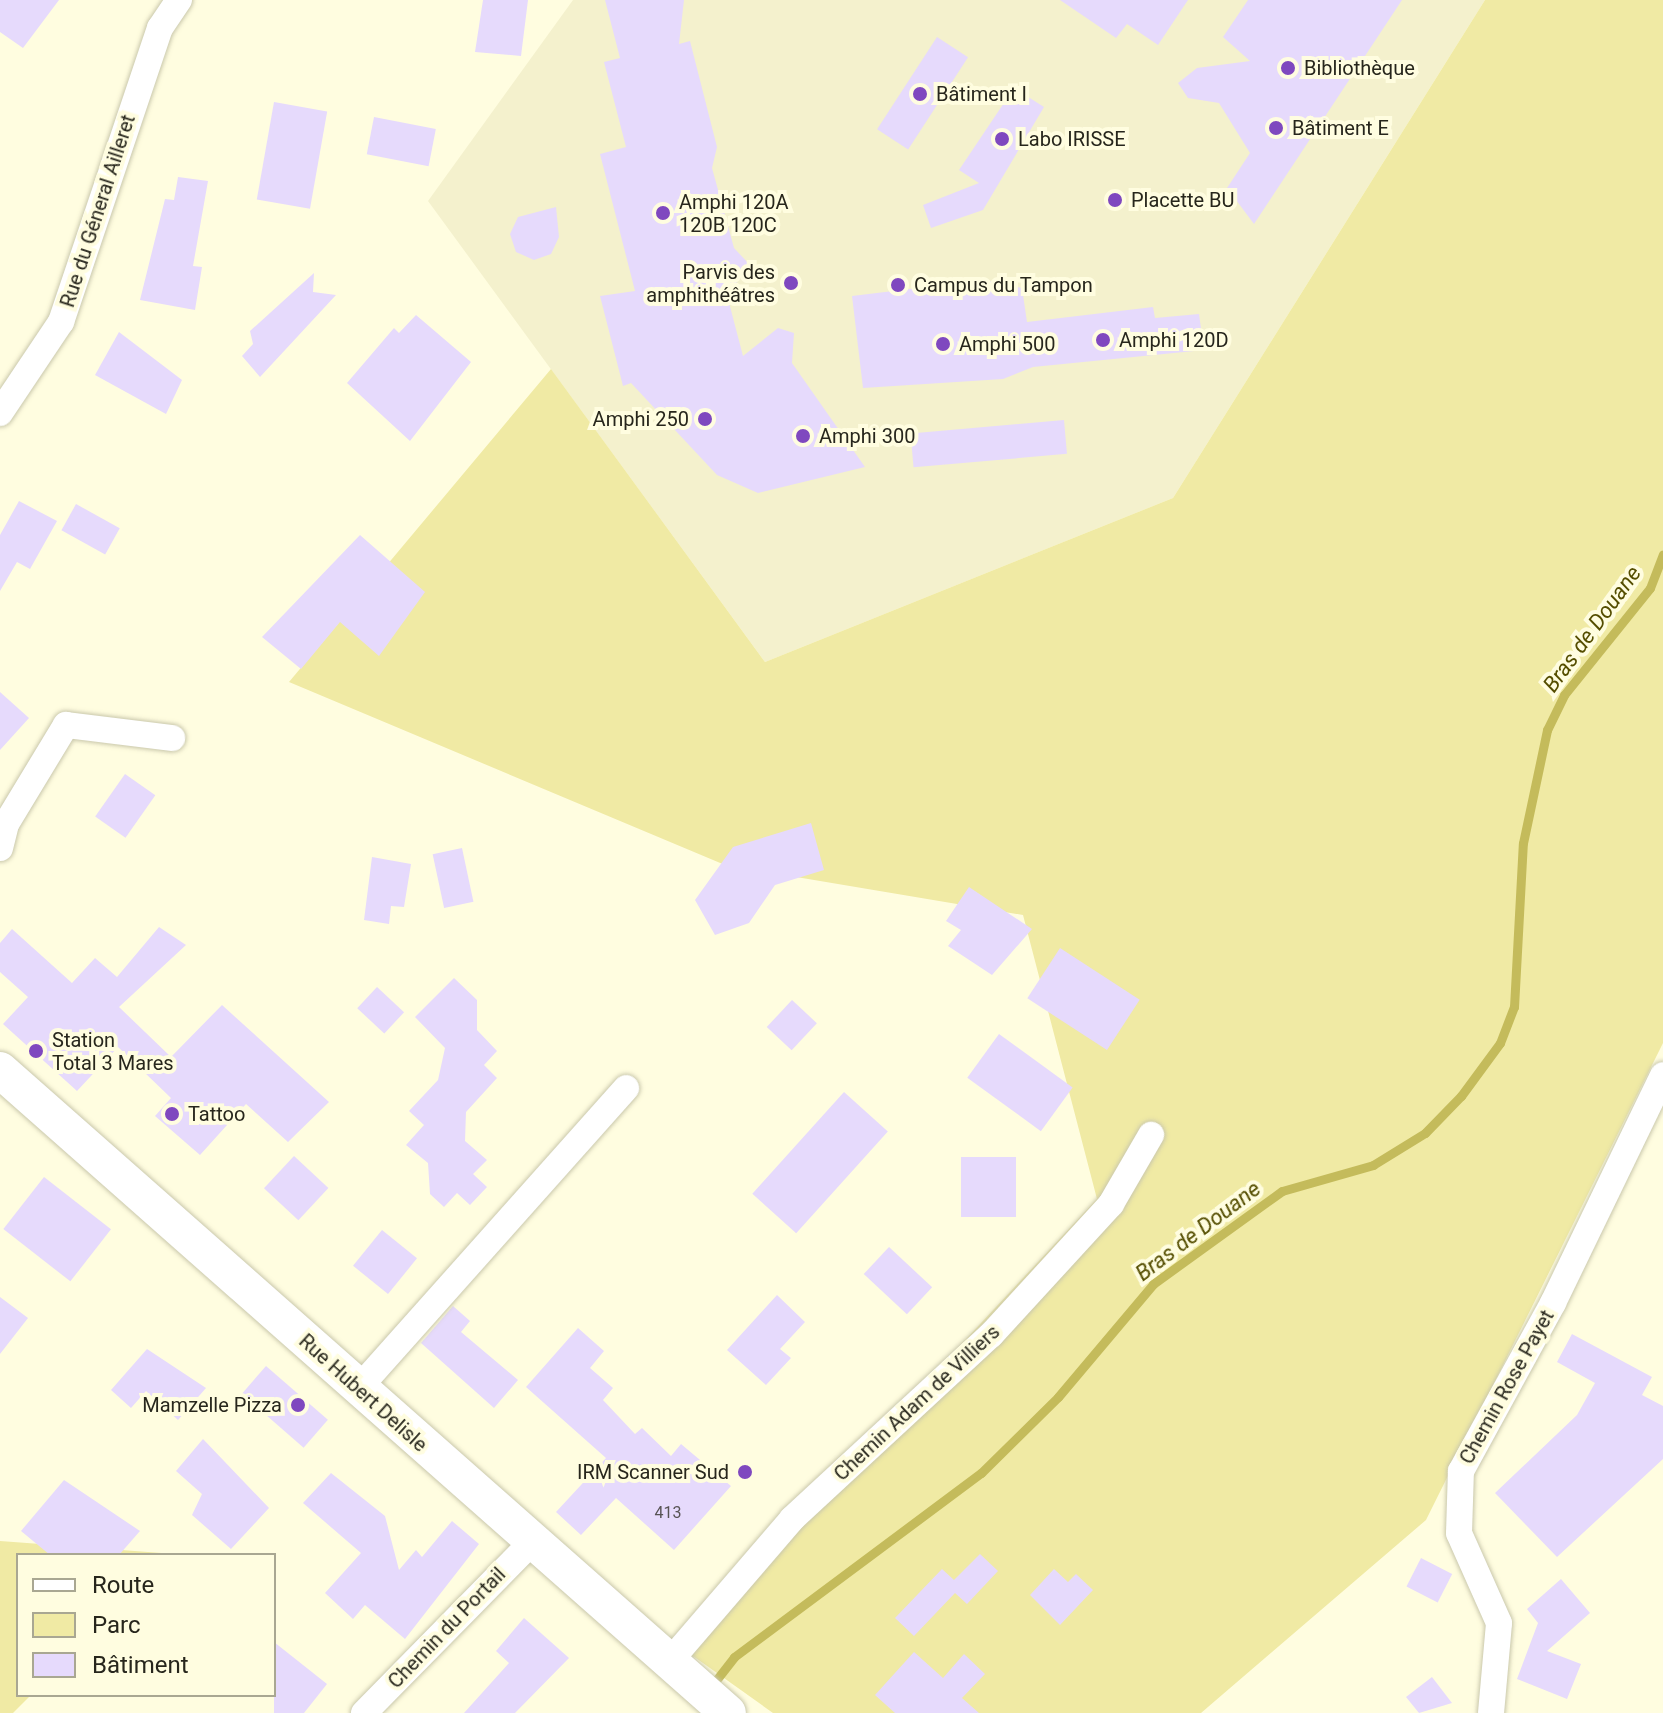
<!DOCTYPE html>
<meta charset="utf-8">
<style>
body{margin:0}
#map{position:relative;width:1663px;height:1713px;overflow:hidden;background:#fffde0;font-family:Roboto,sans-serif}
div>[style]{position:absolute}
.built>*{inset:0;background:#f4f1cd}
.green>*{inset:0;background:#f0eaa4}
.stream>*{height:9px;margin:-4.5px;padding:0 4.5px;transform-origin:4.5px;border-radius:4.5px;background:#c4bb5b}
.building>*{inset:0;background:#e6dafc;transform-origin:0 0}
.roads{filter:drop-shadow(0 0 2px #cac8ac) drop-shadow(0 0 2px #cac8ac)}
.street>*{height:26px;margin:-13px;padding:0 13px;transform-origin:13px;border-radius:13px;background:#fff}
.secondary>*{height:36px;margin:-18px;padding:0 18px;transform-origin:18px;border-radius:18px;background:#fff}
.dots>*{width:22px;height:22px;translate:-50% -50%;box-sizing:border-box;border:4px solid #fffde0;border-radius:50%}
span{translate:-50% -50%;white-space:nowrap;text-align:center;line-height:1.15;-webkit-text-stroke:8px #fffde0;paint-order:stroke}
.number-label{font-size:16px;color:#575354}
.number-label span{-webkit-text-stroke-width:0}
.poi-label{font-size:20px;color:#27261c}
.left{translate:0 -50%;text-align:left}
.right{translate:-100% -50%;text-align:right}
.street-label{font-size:20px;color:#27261c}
.water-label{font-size:22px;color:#554e00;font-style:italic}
.legend{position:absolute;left:16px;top:1553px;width:260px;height:144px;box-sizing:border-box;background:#fffde0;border:2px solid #a9a792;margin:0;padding:10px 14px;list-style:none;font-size:24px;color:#27261c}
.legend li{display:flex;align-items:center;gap:16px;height:40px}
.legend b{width:40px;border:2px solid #a9a792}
</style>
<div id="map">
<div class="built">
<i style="clip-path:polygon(573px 0,1485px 0,1173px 498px,765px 662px,428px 201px)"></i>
</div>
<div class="green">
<i style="clip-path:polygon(1485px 0,1663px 0,1663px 1043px,1426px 1520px,1201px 1713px,773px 1713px,679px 1646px,1097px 1199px,1023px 915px,725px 865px,289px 682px,551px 369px,765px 662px,1173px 498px)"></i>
<i style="clip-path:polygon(0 1541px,175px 1554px,18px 1555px,18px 1695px,31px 1695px,13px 1713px,0 1713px)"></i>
</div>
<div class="stream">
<i style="left:710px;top:1688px;width:39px;rotate:-52deg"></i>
<i style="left:734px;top:1657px;width:308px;rotate:-36.7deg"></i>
<i style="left:981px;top:1473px;width:108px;rotate:-44.6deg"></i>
<i style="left:1058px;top:1397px;width:148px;rotate:-49.9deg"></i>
<i style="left:1153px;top:1284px;width:159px;rotate:-35.8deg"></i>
<i style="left:1282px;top:1191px;width:95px;rotate:-15.9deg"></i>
<i style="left:1373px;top:1165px;width:61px;rotate:-31.6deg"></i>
<i style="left:1425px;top:1133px;width:52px;rotate:-45.8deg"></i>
<i style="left:1461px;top:1096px;width:66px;rotate:-53.7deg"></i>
<i style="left:1500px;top:1043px;width:39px;rotate:-69deg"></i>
<i style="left:1514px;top:1007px;width:164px;rotate:-86.9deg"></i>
<i style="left:1523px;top:843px;width:116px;rotate:-78deg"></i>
<i style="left:1547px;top:730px;width:39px;rotate:-64deg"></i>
<i style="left:1564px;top:695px;width:137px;rotate:-51.2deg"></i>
<i style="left:1650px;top:588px;width:36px;rotate:-69deg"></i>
</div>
<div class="building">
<i style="clip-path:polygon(0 0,59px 0,23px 48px,0 32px)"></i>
<i style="clip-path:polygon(483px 0,528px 0,521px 56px,475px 52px)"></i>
<i style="clip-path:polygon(605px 0,684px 0,679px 44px,690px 41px,717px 147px,712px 168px,734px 248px,750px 265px,727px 295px,743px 356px,778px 328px,794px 333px,792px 363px,865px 467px,758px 493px,717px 475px,631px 383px,623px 386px,600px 296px,635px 291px,600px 154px,626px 147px,604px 62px,620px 58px)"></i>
<i style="clip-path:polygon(1060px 0,1188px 0,1158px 45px,1127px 24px,1116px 38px)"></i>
<i style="clip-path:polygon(1248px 0,1402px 0,1254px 224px,1227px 188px,1250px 153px,1219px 103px,1188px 98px,1178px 83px,1197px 68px,1250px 61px,1223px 37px)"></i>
<i style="left:937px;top:37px;width:37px;height:110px;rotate:33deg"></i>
<i style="clip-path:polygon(1014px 88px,1044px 107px,983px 210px,931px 228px,923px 205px,979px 183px,959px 170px)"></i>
<i style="left:274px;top:102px;width:54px;height:99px;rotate:10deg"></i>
<i style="left:374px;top:117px;width:63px;height:38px;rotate:11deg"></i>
<i style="clip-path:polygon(178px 177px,208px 181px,193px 266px,202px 267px,195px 310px,140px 300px,165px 199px,174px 200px)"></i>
<i style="clip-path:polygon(556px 207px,559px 237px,551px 254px,534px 260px,516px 252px,510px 234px,518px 217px)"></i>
<i style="clip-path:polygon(314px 273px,313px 292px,336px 295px,260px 377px,242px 356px,253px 344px,250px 331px)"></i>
<i style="clip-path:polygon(984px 280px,1022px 288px,1027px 322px,1153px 307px,1155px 318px,1199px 314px,1204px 350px,1033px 367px,1003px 379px,863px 388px,852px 296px)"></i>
<i style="clip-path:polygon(416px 315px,471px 362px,410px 441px,347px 383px,394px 328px,399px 333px)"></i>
<i style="clip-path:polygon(119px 332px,182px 380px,166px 414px,95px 375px)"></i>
<i style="left:1064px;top:420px;width:34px;height:154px;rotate:85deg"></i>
<i style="clip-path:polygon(19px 501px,57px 521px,30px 569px,17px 562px,0 591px,0 535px)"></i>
<i style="left:76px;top:504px;width:50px;height:30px;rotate:29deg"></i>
<i style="clip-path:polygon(360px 535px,425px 592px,379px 656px,340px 622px,301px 669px,262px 637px)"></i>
<i style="clip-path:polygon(0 692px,29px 718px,0 750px)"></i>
<i style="left:125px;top:774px;width:37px;height:52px;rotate:35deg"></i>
<i style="clip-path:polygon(811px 823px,824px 870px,775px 885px,749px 923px,715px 935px,695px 900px,733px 847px)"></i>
<i style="left:462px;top:848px;width:55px;height:30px;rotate:78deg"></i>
<i style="clip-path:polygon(372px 857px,411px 864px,404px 907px,391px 906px,389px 924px,364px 920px)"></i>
<i style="clip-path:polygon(969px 887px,1032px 929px,992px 975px,948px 946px,961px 930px,946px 921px)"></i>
<i style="clip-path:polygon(159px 927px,186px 945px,119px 1007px,171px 1057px,222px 1005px,329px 1102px,288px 1142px,246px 1104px,200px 1155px,155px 1116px,171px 1098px,118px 1047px,77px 1091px,3px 1024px,28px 997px,0 972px,0 943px,12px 929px,72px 983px,95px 958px,117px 977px)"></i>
<i style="left:1060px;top:948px;width:95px;height:60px;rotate:33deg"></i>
<i style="clip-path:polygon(454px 978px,477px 1000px,477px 1030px,497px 1051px,484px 1065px,497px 1078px,466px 1112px,465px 1141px,487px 1160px,473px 1174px,487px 1187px,470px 1205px,457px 1193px,444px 1207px,430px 1194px,428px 1163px,406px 1145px,424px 1125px,409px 1111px,438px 1080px,445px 1048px,415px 1017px)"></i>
<i style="left:377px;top:987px;width:37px;height:29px;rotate:43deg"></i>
<i style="left:792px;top:1000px;width:34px;height:37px;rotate:43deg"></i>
<i style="left:999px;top:1034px;width:91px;height:54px;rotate:36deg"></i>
<i style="left:844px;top:1092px;width:59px;height:137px;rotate:42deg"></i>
<i style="left:294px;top:1156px;width:47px;height:44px;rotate:43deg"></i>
<i style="left:961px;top:1157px;width:55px;height:60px"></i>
<i style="left:44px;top:1177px;width:85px;height:66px;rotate:38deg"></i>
<i style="left:382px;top:1230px;width:45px;height:46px;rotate:39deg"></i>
<i style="left:889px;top:1247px;width:59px;height:37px;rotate:43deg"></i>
<i style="clip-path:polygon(777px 1295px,805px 1322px,780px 1349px,791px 1358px,766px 1385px,727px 1350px)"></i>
<i style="clip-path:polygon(0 1297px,28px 1318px,0 1354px)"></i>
<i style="clip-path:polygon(453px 1306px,470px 1321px,461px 1332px,518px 1380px,494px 1408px,421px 1343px)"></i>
<i style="clip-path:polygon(578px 1328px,604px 1351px,590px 1368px,613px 1388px,603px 1400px,635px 1434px,642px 1428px,671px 1456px,681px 1444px,731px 1486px,674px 1550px,616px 1498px,581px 1535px,556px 1512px,606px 1458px,526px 1387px)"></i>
<i style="clip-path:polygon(1572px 1334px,1652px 1377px,1642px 1395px,1663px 1406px,1663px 1459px,1557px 1557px,1495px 1493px,1577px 1415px,1595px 1383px,1557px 1362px)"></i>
<i style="clip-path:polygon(147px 1349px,206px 1388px,178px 1420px,146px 1391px,131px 1408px,111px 1390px)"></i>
<i style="left:266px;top:1366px;width:82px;height:37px;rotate:41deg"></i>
<i style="clip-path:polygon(203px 1439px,269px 1508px,231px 1549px,192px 1515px,202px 1494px,176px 1471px)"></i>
<i style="clip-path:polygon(331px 1473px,385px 1516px,399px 1570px,416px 1550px,422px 1557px,452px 1521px,479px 1544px,405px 1639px,365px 1605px,353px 1619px,325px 1593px,361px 1553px,303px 1503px)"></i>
<i style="clip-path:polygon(64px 1480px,140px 1531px,119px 1555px,50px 1555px,21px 1531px)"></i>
<i style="clip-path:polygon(980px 1554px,998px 1571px,967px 1604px,955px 1593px,914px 1636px,895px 1618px,942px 1569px,954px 1580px)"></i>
<i style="left:1421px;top:1558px;width:35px;height:32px;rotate:27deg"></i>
<i style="clip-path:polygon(1054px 1569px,1068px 1582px,1076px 1574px,1093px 1590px,1060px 1625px,1030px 1595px)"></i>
<i style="clip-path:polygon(1561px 1579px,1590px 1613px,1547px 1651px,1581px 1664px,1567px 1699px,1517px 1679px,1538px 1623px,1527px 1609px)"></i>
<i style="clip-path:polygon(524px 1618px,569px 1658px,515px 1713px,464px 1713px,509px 1663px,496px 1651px)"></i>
<i style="clip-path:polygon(274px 1642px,327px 1684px,304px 1713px,274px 1713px)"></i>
<i style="clip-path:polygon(914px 1652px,943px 1678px,964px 1654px,985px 1674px,962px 1698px,979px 1713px,895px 1713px,875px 1695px)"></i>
<i style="clip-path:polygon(1432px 1677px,1452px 1703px,1419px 1713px,1406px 1697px)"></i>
</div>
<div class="roads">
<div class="street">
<i style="left:0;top:413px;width:110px;rotate:-56.2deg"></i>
<i style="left:61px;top:322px;width:310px;rotate:-71.4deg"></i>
<i style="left:160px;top:28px;width:34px;rotate:-56deg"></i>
<i style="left:0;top:848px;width:25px;rotate:-76deg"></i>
<i style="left:6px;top:824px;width:116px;rotate:-58.8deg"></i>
<i style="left:66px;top:725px;width:107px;rotate:7deg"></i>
<i style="left:358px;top:1389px;width:403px;rotate:-48.3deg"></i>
<i style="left:670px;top:1661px;width:187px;rotate:-49.3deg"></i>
<i style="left:792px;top:1519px;width:271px;rotate:-42.8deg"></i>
<i style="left:991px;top:1335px;width:178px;rotate:-47.5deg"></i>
<i style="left:1111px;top:1204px;width:80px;rotate:-59.9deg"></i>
<i style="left:364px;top:1713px;width:237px;rotate:-45.5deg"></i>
<i style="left:1491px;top:1713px;width:90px;rotate:-84.9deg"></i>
<i style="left:1499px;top:1623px;width:98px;rotate:-114deg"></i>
<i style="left:1459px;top:1533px;width:62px;rotate:-88.2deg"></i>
<i style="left:1461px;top:1471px;width:192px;rotate:-61.3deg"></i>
<i style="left:1553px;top:1303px;width:253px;rotate:-64.2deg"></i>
</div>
<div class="secondary">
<i style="left:0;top:1070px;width:971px;rotate:41.45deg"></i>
</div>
</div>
<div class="dots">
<i style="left:1288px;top:68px;background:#7f48bf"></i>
<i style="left:920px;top:94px;background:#7f48bf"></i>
<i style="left:1276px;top:128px;background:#7f48bf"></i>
<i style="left:1002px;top:139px;background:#7f48bf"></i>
<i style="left:1115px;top:200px;background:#7f48bf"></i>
<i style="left:663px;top:213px;background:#7f48bf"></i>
<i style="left:791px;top:283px;background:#7f48bf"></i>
<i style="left:898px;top:285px;background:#7f48bf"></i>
<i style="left:1103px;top:340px;background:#7f48bf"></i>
<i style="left:943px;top:344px;background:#7f48bf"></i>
<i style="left:705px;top:419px;background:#7f48bf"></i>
<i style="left:803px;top:436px;background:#7f48bf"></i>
<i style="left:36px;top:1051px;background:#7f48bf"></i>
<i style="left:172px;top:1114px;background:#7f48bf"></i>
<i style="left:298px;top:1405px;background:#7f48bf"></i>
<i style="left:745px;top:1472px;background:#7f48bf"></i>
</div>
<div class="number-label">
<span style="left:668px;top:1513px">413</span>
</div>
<div class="poi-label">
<span class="left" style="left:1304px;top:68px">Bibliothèque</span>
<span class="left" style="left:936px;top:94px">Bâtiment I</span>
<span class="left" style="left:1292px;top:128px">Bâtiment E</span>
<span class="left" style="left:1018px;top:139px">Labo IRISSE</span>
<span class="left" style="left:1131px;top:200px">Placette BU</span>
<span class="left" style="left:679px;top:214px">Amphi 120A<br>120B 120C</span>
<span class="right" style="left:775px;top:284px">Parvis des<br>amphithéâtres</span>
<span class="left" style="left:914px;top:285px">Campus du Tampon</span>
<span class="left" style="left:1119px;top:340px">Amphi 120D</span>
<span class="left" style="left:959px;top:344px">Amphi 500</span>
<span class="right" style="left:689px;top:419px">Amphi 250</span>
<span class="left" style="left:819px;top:436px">Amphi 300</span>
<span class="left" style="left:52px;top:1052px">Station<br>Total 3 Mares</span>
<span class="left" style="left:188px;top:1114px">Tattoo</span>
<span class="right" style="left:282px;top:1405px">Mamzelle Pizza</span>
<span class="right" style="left:729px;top:1472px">IRM Scanner Sud</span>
</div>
<div class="street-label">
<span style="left:98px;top:211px;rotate:-72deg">Rue du Géneral Ailleret</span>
<span style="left:1507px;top:1387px;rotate:-61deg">Chemin Rose Payet</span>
<span style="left:363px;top:1393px;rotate:42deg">Rue Hubert Delisle</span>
<span style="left:917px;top:1403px;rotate:-43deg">Chemin Adam de Villiers</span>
<span style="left:447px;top:1628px;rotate:-46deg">Chemin du Portail</span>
</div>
<div class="water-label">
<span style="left:1592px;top:629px;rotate:-54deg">Bras de Douane</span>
<span style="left:1198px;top:1231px;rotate:-37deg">Bras de Douane</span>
</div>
<ul class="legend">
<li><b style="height:10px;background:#fff"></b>Route</li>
<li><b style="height:22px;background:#f0eaa4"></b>Parc</li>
<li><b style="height:22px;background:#e6dafc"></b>Bâtiment</li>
</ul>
</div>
